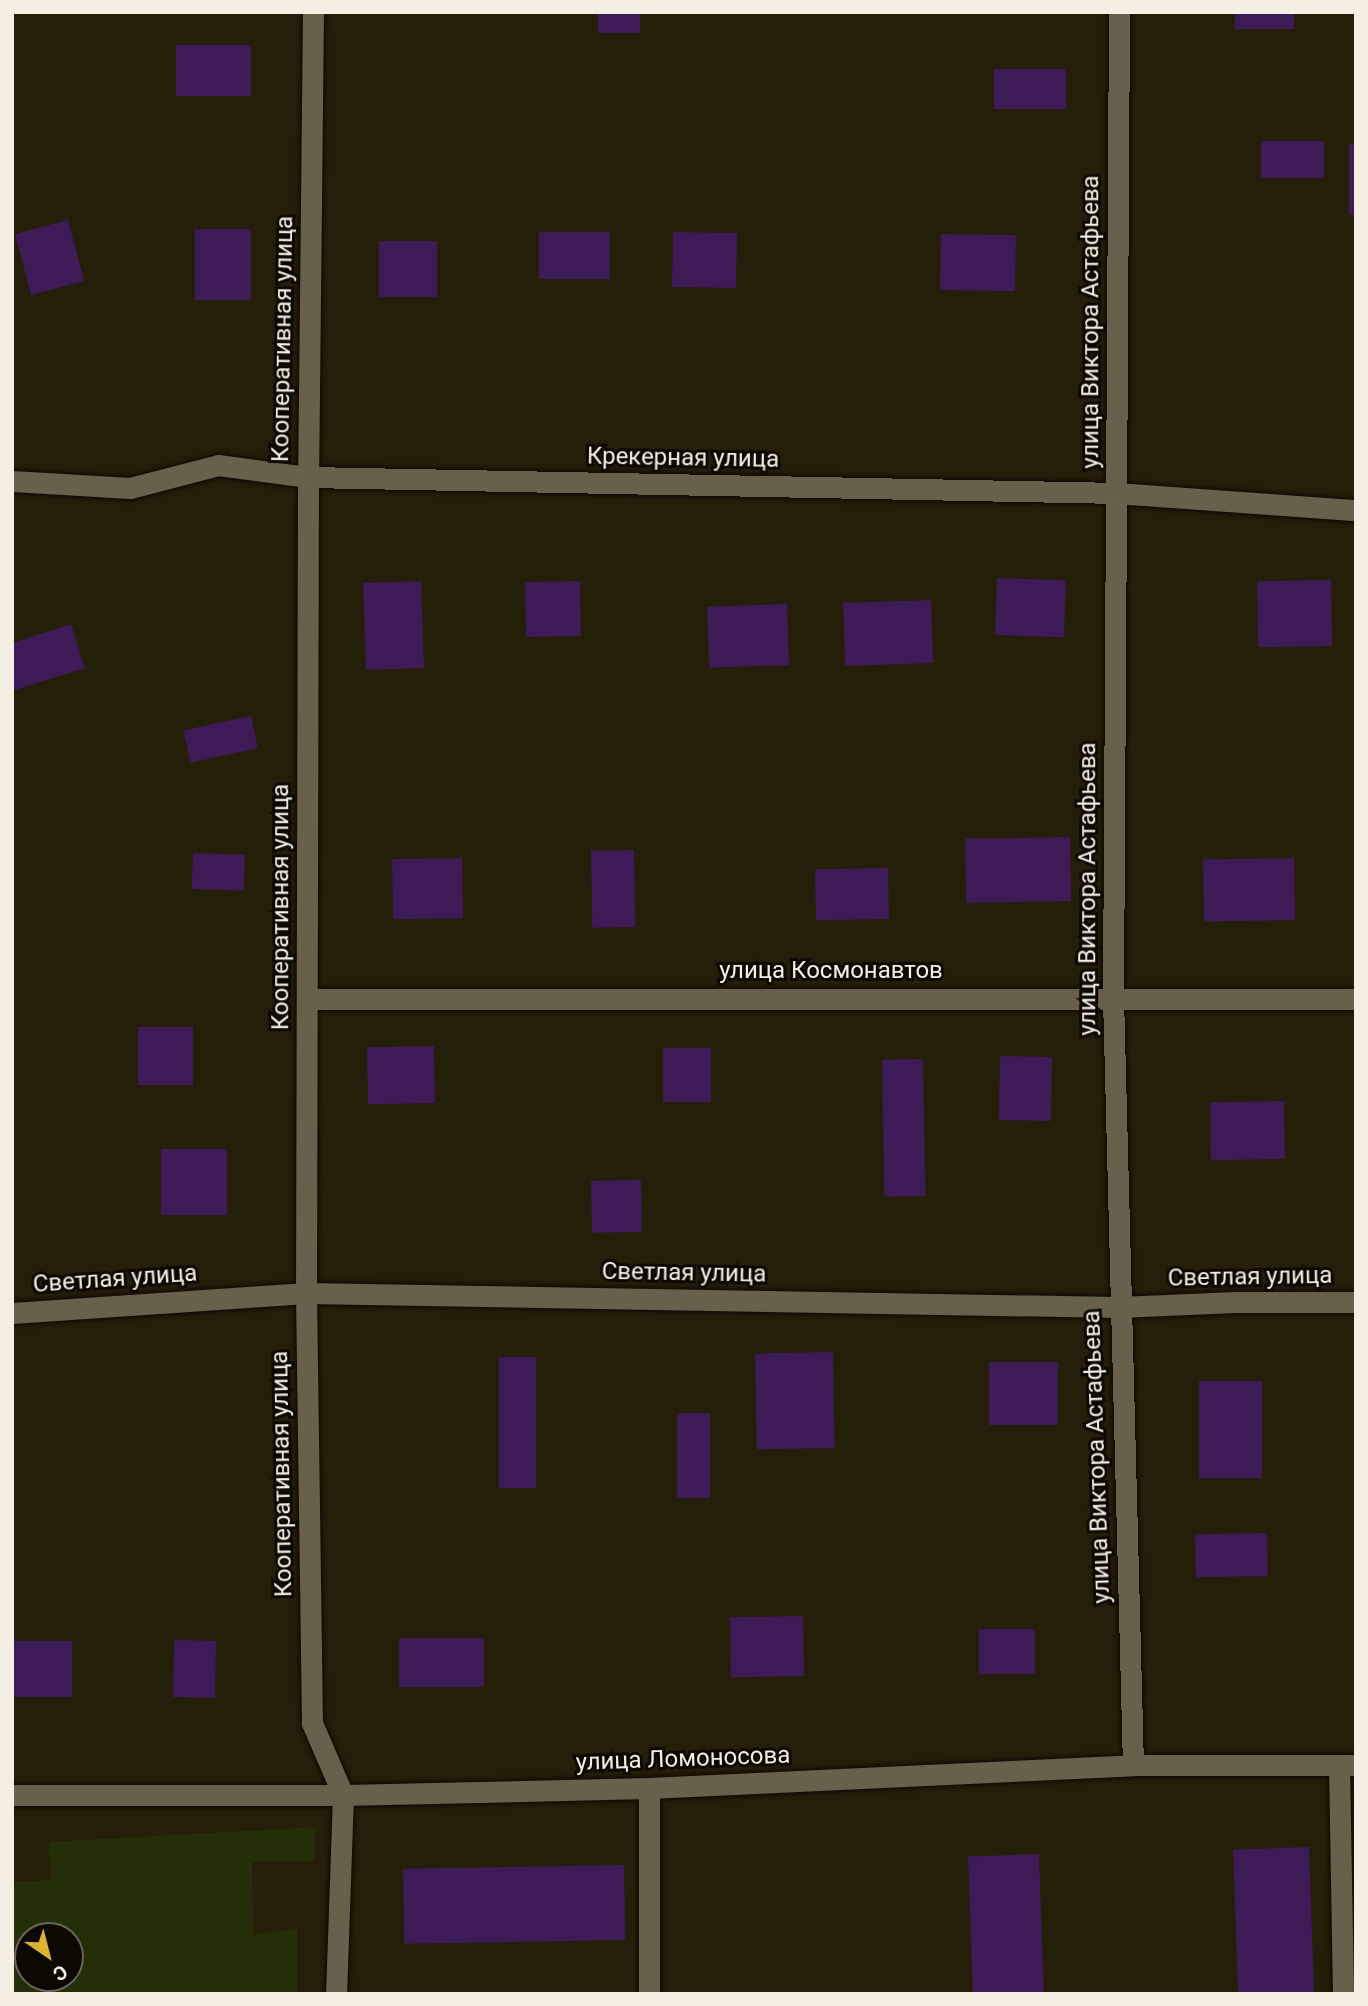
<!DOCTYPE html>
<meta charset="utf-8">
<style>
body{margin:0}
#map{position:relative;width:1368px;height:2006px;overflow:hidden;background:#251e09;font-family:Roboto,sans-serif}
div>[style]{position:absolute}
.green>*{inset:0;background:#242f09}
.building>*{inset:0;background:#3d1b57;transform-origin:0 0}
.roads{filter:drop-shadow(0 0 2px #0e0800) drop-shadow(0 0 2px #0e0800)}
.minor>*{height:21px;margin:-10.5px;padding:0 10.5px;transform-origin:10.5px;border-radius:10.5px;background:#68604a}
span{translate:-50% -50%;white-space:nowrap;text-align:center;line-height:1.15;-webkit-text-stroke:6px #0c0903;paint-order:stroke}
.street-label{font-size:24px;color:#f4efe2}
.frame{position:absolute;inset:0;border:14px solid #f4efe2;pointer-events:none}
.north{position:absolute;left:14px;top:1922px;width:70px;height:70px;box-sizing:border-box;background:#0c0903;border:2px solid #69655c;border-radius:50%;rotate:145deg;font-size:19px;font-weight:700;line-height:28px;text-align:center;color:#f4efe2}
.north::after{content:'';display:block;margin:auto;width:24px;height:32px;background:#dcb233;clip-path:polygon(50% 0,100% 100%,50% 72%,0 100%)}
</style>
<div id="map">
<div class="green">
<i style="clip-path:polygon(evenodd,316px 1827px,314px 1861px,252px 1862px,253px 1935px,297px 1928px,297px 1994px,12px 1994px,12px 1882px,51px 1880px,49px 1842px,316px 1827px,28px 1936px,70px 1936px,70px 1978px,28px 1978px,28px 1936px)"></i>
</div>
<div class="building">
<i style="left:598px;top:12px;width:42px;height:21px"></i>
<i style="left:1235px;top:12px;width:59px;height:17px"></i>
<i style="left:176px;top:45px;width:75px;height:51px"></i>
<i style="left:994px;top:69px;width:72px;height:40px"></i>
<i style="left:1324px;top:141px;width:37px;height:63px;rotate:90deg"></i>
<i style="left:1349px;top:144px;width:7px;height:71px"></i>
<i style="left:68px;top:220px;width:63px;height:55px;rotate:75deg"></i>
<i style="left:251px;top:229px;width:71px;height:56px;rotate:90deg"></i>
<i style="left:539px;top:232px;width:71px;height:47px"></i>
<i style="left:673px;top:232px;width:64px;height:55px;rotate:1deg"></i>
<i style="left:941px;top:234px;width:75px;height:56px;rotate:1deg"></i>
<i style="left:379px;top:241px;width:58px;height:56px"></i>
<i style="left:997px;top:578px;width:69px;height:57px;rotate:2deg"></i>
<i style="left:1331px;top:580px;width:66px;height:74px;rotate:89deg"></i>
<i style="left:421px;top:581px;width:87px;height:58px;rotate:88deg"></i>
<i style="left:580px;top:581px;width:55px;height:55px;rotate:89deg"></i>
<i style="left:931px;top:600px;width:63px;height:88px;rotate:88deg"></i>
<i style="left:787px;top:604px;width:61px;height:80px;rotate:88deg"></i>
<i style="clip-path:polygon(71px 624px,85px 668px,12px 691px,12px 643px)"></i>
<i style="left:251px;top:716px;width:33px;height:69px;rotate:78deg"></i>
<i style="left:1070px;top:837px;width:64px;height:105px;rotate:89deg"></i>
<i style="left:634px;top:850px;width:77px;height:43px;rotate:89deg"></i>
<i style="left:193px;top:853px;width:52px;height:36px;rotate:2deg"></i>
<i style="left:462px;top:858px;width:60px;height:70px;rotate:89deg"></i>
<i style="left:1294px;top:858px;width:62px;height:91px;rotate:89deg"></i>
<i style="left:888px;top:868px;width:51px;height:73px;rotate:89deg"></i>
<i style="left:138px;top:1027px;width:55px;height:58px"></i>
<i style="left:434px;top:1046px;width:57px;height:67px;rotate:89deg"></i>
<i style="left:663px;top:1048px;width:48px;height:54px"></i>
<i style="left:1000px;top:1056px;width:52px;height:64px;rotate:1deg"></i>
<i style="left:923px;top:1059px;width:137px;height:41px;rotate:89deg"></i>
<i style="left:1284px;top:1101px;width:58px;height:74px;rotate:89deg"></i>
<i style="left:227px;top:1149px;width:66px;height:66px;rotate:90deg"></i>
<i style="left:641px;top:1180px;width:52px;height:50px;rotate:89deg"></i>
<i style="left:833px;top:1352px;width:96px;height:78px;rotate:89deg"></i>
<i style="left:536px;top:1357px;width:131px;height:37px;rotate:90deg"></i>
<i style="left:989px;top:1362px;width:69px;height:63px"></i>
<i style="left:1199px;top:1381px;width:63px;height:97px"></i>
<i style="left:677px;top:1413px;width:33px;height:85px"></i>
<i style="left:1267px;top:1533px;width:43px;height:72px;rotate:89deg"></i>
<i style="left:803px;top:1616px;width:60px;height:73px;rotate:89deg"></i>
<i style="left:1035px;top:1629px;width:45px;height:56px;rotate:90deg"></i>
<i style="left:484px;top:1638px;width:49px;height:85px;rotate:90deg"></i>
<i style="left:174px;top:1640px;width:42px;height:57px;rotate:1deg"></i>
<i style="left:12px;top:1641px;width:60px;height:56px"></i>
<i style="left:1309px;top:1847px;width:147px;height:76px;rotate:88deg"></i>
<i style="left:1039px;top:1854px;width:140px;height:71px;rotate:88deg"></i>
<i style="left:624px;top:1865px;width:75px;height:221px;rotate:89deg"></i>
</div>
<div class="roads">
<div class="minor">
<i style="left:313px;top:12px;width:465px;rotate:90.6deg"></i>
<i style="left:308px;top:477px;width:816px;rotate:90.14deg"></i>
<i style="left:306px;top:1293px;width:430px;rotate:89.2deg"></i>
<i style="left:312px;top:1723px;width:78px;rotate:66.7deg"></i>
<i style="left:343px;top:1795px;width:199px;rotate:92deg"></i>
<i style="left:1119px;top:12px;width:985px;rotate:90.35deg"></i>
<i style="left:1113px;top:997px;width:768px;rotate:88.51deg"></i>
<i style="left:12px;top:481px;width:118px;rotate:3.4deg"></i>
<i style="left:130px;top:488px;width:91px;rotate:-14.6deg"></i>
<i style="left:218px;top:465px;width:91px;rotate:7.6deg"></i>
<i style="left:308px;top:477px;width:808px;rotate:1.13deg"></i>
<i style="left:1116px;top:493px;width:241px;rotate:4.1deg"></i>
<i style="left:307px;top:999px;width:1049px"></i>
<i style="left:12px;top:1313px;width:295px;rotate:-3.9deg"></i>
<i style="left:306px;top:1293px;width:813px;rotate:0.99deg"></i>
<i style="left:1119px;top:1307px;width:116px;rotate:-2.5deg"></i>
<i style="left:1235px;top:1302px;width:121px"></i>
<i style="left:1339px;top:1765px;width:229px;rotate:89deg"></i>
<i style="left:12px;top:1795px;width:331px"></i>
<i style="left:343px;top:1795px;width:306px;rotate:-1.3deg"></i>
<i style="left:649px;top:1788px;width:485px;rotate:-2.7deg"></i>
<i style="left:1133px;top:1765px;width:223px"></i>
<i style="left:649px;top:1994px;width:206px;rotate:-90deg"></i>
</div>
</div>
<div class="street-label">
<span style="left:1091px;top:322px;rotate:-90deg">улица Виктора Астафьева</span>
<span style="left:283px;top:339px;rotate:-89deg">Кооперативная улица</span>
<span style="left:683px;top:458px;rotate:1deg">Крекерная улица</span>
<span style="left:1088px;top:889px;rotate:-90deg">улица Виктора Астафьева</span>
<span style="left:281px;top:907px;rotate:-90deg">Кооперативная улица</span>
<span style="left:831px;top:971px">улица Космонавтов</span>
<span style="left:684px;top:1273px;rotate:1deg">Светлая улица</span>
<span style="left:1250px;top:1277px;rotate:-1deg">Светлая улица</span>
<span style="left:115px;top:1279px;rotate:-4deg">Светлая улица</span>
<span style="left:1097px;top:1457px;rotate:-92deg">улица Виктора Астафьева</span>
<span style="left:282px;top:1474px;rotate:-91deg">Кооперативная улица</span>
<span style="left:683px;top:1759px;rotate:-2deg">улица Ломоносова</span>
</div>
<div class="frame"></div>
<div class="north">С</div>
</div>
